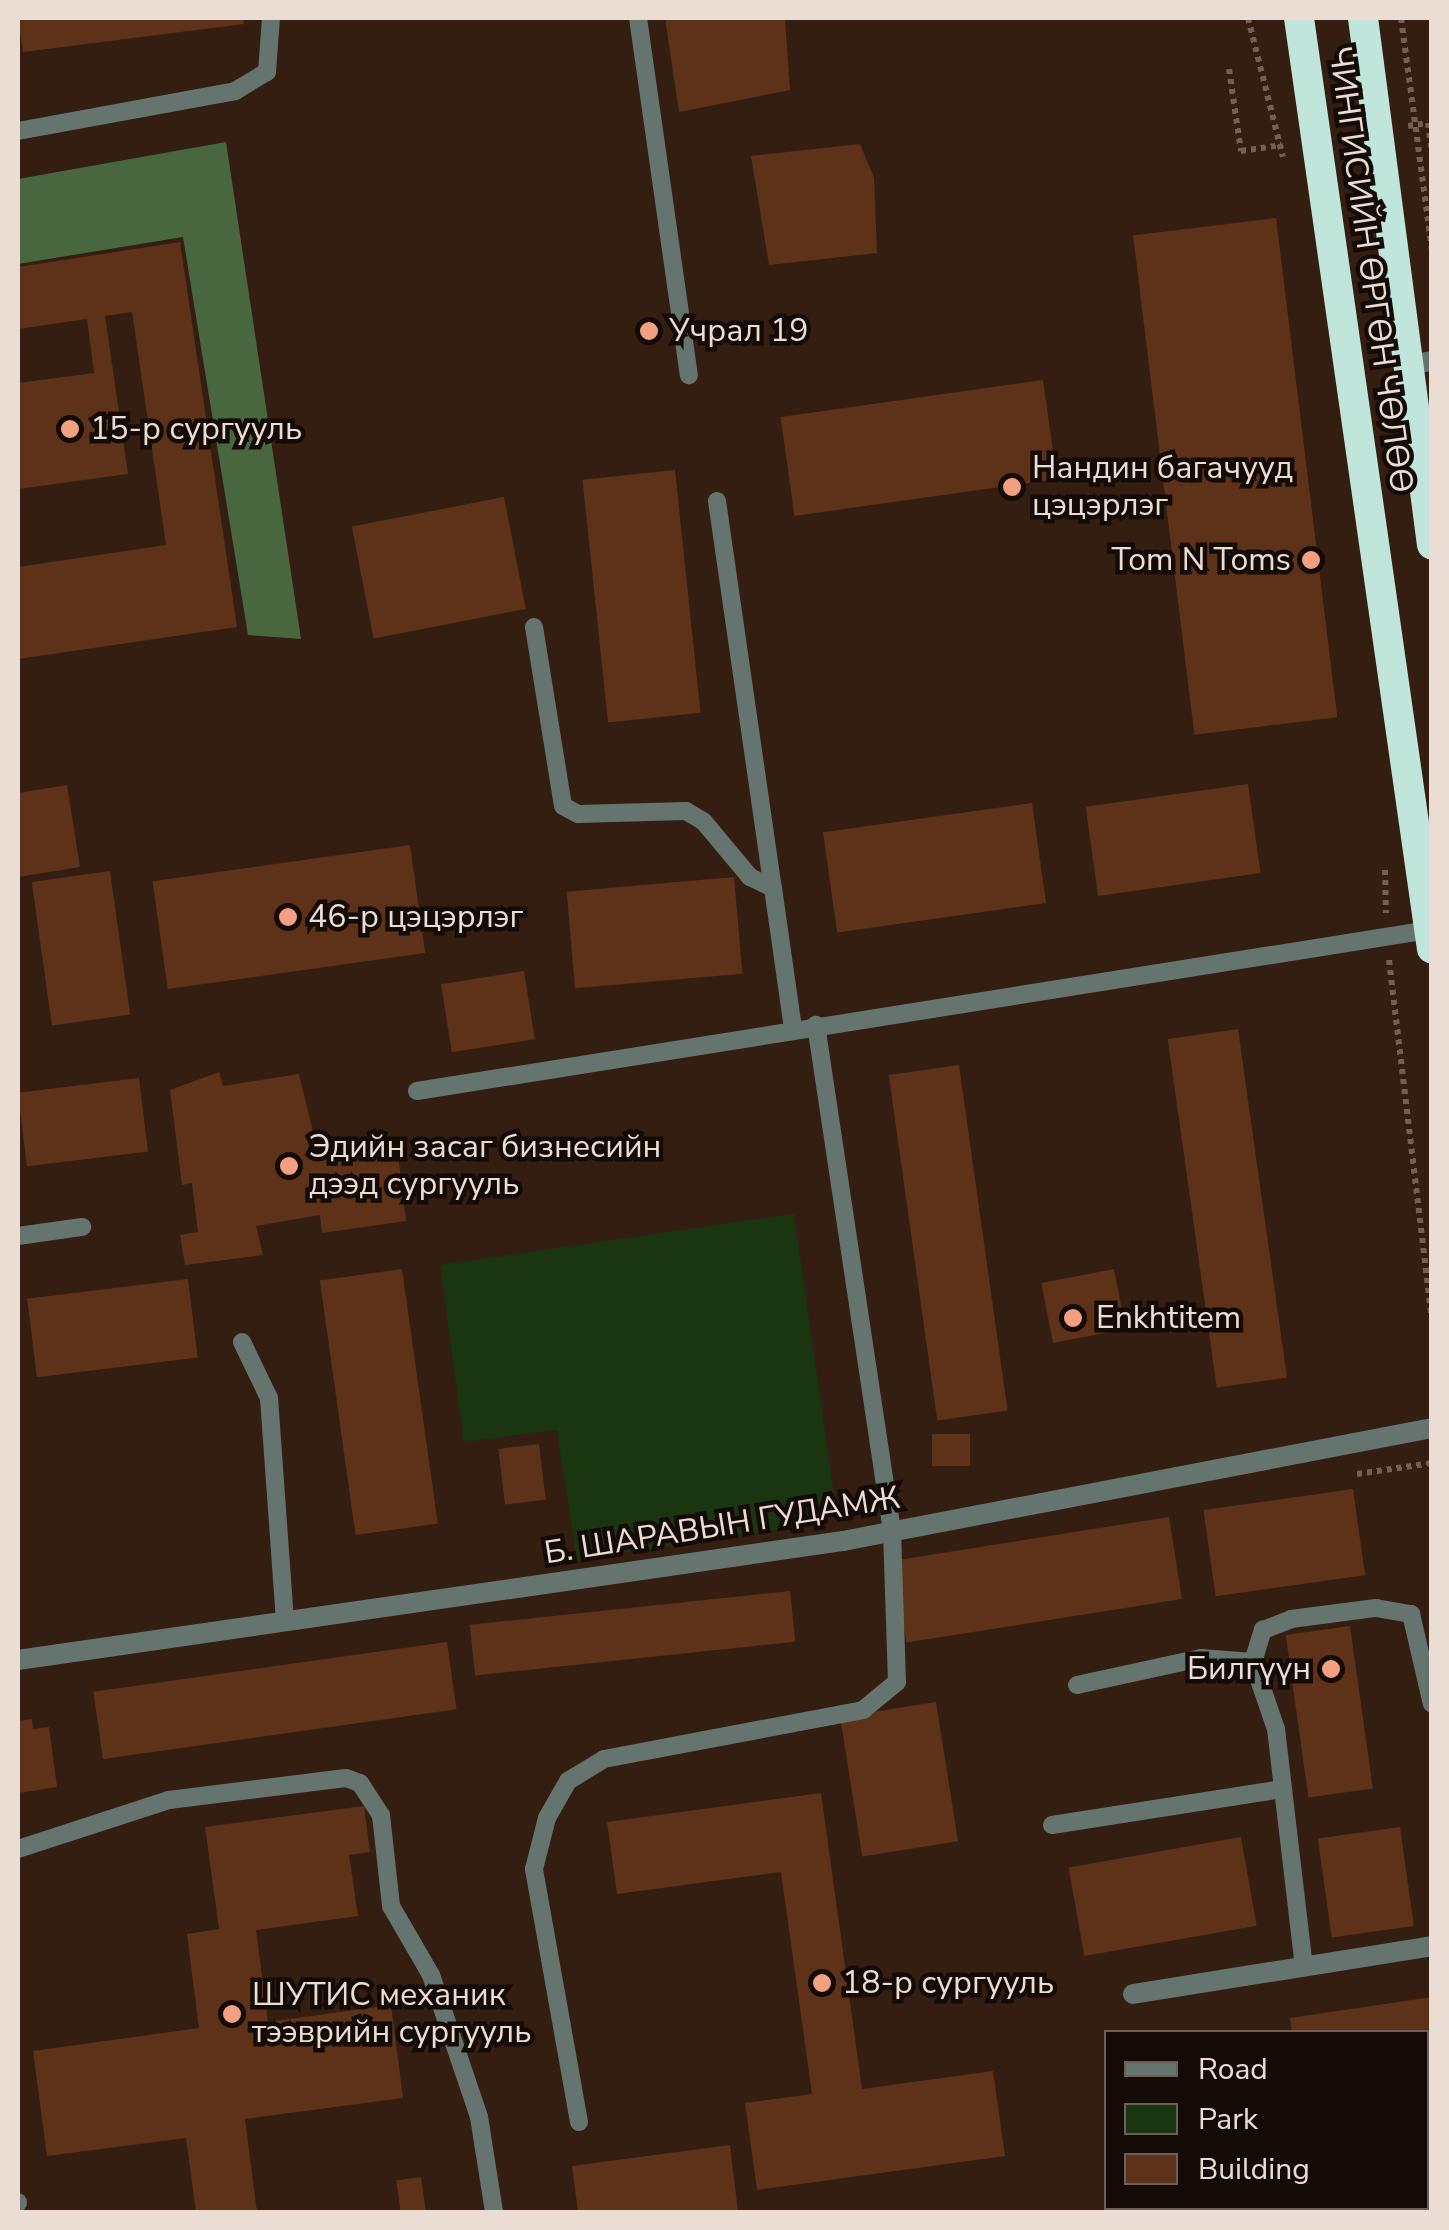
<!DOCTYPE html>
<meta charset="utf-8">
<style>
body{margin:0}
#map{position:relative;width:1449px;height:2230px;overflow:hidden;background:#341e11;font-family:"Nunito Sans",sans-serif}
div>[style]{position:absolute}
.green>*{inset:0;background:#1a3610}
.forest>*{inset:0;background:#49673f}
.building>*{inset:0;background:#5d3218;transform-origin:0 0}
.path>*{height:6px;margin-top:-3px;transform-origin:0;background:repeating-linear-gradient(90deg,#735f54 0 5px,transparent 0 10px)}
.lane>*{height:18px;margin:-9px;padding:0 9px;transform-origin:9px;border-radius:9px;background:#667470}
.street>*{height:20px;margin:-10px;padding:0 10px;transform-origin:10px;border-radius:10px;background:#667470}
.highway>*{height:30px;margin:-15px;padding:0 15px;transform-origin:15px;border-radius:15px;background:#c0e5da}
.dots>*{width:28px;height:28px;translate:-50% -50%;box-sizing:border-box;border:5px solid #150b06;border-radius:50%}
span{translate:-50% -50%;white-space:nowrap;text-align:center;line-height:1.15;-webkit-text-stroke:9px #150b06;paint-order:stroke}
.street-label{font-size:32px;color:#ecddd4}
.poi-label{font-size:32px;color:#ecddd4}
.left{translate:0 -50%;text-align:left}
.right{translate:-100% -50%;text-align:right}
.frame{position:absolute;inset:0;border:20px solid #ecddd4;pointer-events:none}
.legend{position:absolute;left:1104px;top:2030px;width:325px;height:180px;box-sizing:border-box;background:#150b06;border:2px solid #6b5f58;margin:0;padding:12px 18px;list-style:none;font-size:30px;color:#ecddd4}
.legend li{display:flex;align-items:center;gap:20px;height:50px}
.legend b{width:50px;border:2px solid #6b5f58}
</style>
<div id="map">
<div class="green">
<i style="clip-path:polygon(794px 1214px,835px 1501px,821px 1523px,577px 1560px,557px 1430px,464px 1442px,440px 1265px)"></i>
</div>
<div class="forest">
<i style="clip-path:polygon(226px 142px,301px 639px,248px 635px,183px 237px,18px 264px,18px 179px)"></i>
</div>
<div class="building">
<i style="clip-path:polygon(18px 18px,243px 18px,244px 24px,23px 52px)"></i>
<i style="clip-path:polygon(665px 18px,785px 18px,790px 90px,679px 112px)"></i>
<i style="clip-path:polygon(860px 144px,874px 178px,877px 253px,769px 265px,751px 156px)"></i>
<i style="left:1276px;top:218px;width:503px;height:144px;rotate:83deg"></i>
<i style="clip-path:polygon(180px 242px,237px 627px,18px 659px,18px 567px,166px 545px,132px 312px,105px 316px,128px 474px,18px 489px,18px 383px,94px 373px,87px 319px,18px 329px,18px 267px)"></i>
<i style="left:1043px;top:380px;width:100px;height:265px;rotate:82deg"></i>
<i style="left:675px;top:470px;width:244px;height:93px;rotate:84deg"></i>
<i style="left:504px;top:497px;width:114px;height:155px;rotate:79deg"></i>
<i style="left:1248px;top:784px;width:90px;height:164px;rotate:82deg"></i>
<i style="clip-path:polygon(67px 785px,80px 867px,18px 877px,18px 793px)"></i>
<i style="left:1032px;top:803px;width:101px;height:211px;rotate:82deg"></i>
<i style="left:410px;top:845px;width:109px;height:260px;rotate:82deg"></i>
<i style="left:110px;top:871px;width:145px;height:79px;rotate:82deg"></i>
<i style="left:734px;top:877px;width:97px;height:168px;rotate:85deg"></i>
<i style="left:524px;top:971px;width:69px;height:84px;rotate:81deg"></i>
<i style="left:1238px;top:1029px;width:352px;height:71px;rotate:82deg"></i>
<i style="left:959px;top:1065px;width:349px;height:71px;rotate:82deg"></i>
<i style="clip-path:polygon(219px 1072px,223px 1086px,299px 1074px,317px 1148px,396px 1138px,406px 1221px,322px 1233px,320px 1215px,256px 1226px,263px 1255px,185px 1265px,180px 1235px,198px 1232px,192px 1183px,182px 1185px,170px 1090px)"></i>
<i style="left:139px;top:1078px;width:74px;height:122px;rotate:83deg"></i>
<i style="left:402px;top:1269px;width:257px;height:83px;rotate:82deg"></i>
<i style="left:1114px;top:1269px;width:61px;height:74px;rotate:79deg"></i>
<i style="left:188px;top:1279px;width:79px;height:162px;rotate:83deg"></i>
<i style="left:932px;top:1434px;width:38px;height:32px"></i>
<i style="left:539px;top:1444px;width:56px;height:41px;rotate:83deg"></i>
<i style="left:1353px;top:1489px;width:87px;height:151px;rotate:82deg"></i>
<i style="left:1169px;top:1517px;width:83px;height:279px;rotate:81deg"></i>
<i style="left:790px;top:1591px;width:51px;height:322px;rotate:84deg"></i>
<i style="left:1350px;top:1626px;width:164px;height:65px;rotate:82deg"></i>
<i style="left:447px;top:1642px;width:68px;height:357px;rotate:82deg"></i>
<i style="left:936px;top:1702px;width:141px;height:97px;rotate:81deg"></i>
<i style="clip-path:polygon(32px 1719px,33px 1729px,49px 1727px,57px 1787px,18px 1793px,18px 1721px)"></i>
<i style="clip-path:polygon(821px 1793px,862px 2089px,993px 2071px,1005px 2156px,757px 2190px,745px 2103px,812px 2094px,781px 1872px,617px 1894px,607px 1822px)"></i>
<i style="clip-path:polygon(364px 1806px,370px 1852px,349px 1855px,358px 1916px,256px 1930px,268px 2022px,391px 2005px,403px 2098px,245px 2119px,257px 2212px,196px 2212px,186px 2138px,47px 2156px,33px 2051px,199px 2028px,187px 1934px,219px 1929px,205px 1827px)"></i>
<i style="left:1400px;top:1827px;width:100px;height:83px;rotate:82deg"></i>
<i style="left:1241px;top:1837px;width:90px;height:175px;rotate:80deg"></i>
<i style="clip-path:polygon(1432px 1997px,1432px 2199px,1426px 2200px,1426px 2032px,1292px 2032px,1290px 2018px)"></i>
<i style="clip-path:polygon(730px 2145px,738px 2212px,578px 2212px,572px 2166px)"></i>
<i style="left:421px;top:2177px;width:35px;height:25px;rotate:82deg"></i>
<i style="clip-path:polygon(1278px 2208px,1279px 2212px,1213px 2210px,1232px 2208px)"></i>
</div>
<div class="path">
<i style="left:1248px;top:18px;width:143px;rotate:75.9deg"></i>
<i style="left:1401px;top:18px;width:234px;rotate:82.4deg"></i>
<i style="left:1229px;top:69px;width:83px;rotate:81.7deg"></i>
<i style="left:1241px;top:151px;width:41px;rotate:-8.3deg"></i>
<i style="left:1408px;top:126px;width:20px;rotate:-9deg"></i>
<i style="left:1428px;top:123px;width:28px;rotate:82deg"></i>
<i style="left:1385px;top:870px;width:43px;rotate:88.7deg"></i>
<i style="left:1389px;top:960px;width:362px;rotate:83.2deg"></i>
<i style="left:1357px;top:1474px;width:76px;rotate:-8.3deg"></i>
</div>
<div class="lane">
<i style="left:638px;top:18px;width:361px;rotate:81.9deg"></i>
<i style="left:18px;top:131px;width:221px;rotate:-10.4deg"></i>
<i style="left:235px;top:91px;width:37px;rotate:-31deg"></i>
<i style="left:267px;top:72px;width:54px;rotate:-85.8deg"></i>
<i style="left:717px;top:501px;width:391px;rotate:81.8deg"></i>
<i style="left:534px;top:627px;width:181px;rotate:80.8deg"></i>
<i style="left:563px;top:806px;width:17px;rotate:28deg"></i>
<i style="left:578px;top:814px;width:108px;rotate:-1.6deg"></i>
<i style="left:686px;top:811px;width:21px;rotate:31deg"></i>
<i style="left:704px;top:822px;width:72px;rotate:50.1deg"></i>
<i style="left:750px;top:877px;width:25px;rotate:26deg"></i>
<i style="left:773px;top:888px;width:142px;rotate:81.9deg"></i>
<i style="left:417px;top:1091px;width:1025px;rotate:-9.04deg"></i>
<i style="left:18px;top:1236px;width:65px;rotate:-8deg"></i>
<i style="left:242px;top:1342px;width:62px;rotate:64.3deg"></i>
<i style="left:269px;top:1398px;width:223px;rotate:85.9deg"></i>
<i style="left:1253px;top:1662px;width:34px;rotate:-73deg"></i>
<i style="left:1263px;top:1630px;width:30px;rotate:-21deg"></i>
<i style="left:1291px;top:1619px;width:86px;rotate:-7.4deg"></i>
<i style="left:1376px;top:1608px;width:36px;rotate:10deg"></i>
<i style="left:1411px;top:1614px;width:92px;rotate:76.9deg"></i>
<i style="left:1077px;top:1685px;width:127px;rotate:-12.3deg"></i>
<i style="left:1201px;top:1658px;width:52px;rotate:4.4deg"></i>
<i style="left:1253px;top:1662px;width:71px;rotate:71.1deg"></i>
<i style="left:1276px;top:1729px;width:240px;rotate:83.3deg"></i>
<i style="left:1052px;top:1825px;width:233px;rotate:-8.9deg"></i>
<i style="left:18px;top:1849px;width:159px;rotate:-18deg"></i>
<i style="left:169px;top:1800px;width:178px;rotate:-7.1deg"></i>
<i style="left:346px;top:1778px;width:15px;rotate:20deg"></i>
<i style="left:360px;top:1783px;width:38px;rotate:57deg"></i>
<i style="left:381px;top:1815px;width:92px;rotate:83.7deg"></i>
<i style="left:391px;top:1906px;width:80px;rotate:59.9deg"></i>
<i style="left:431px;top:1975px;width:150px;rotate:71.3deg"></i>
<i style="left:479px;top:2117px;width:96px;rotate:81deg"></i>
<i style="left:579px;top:2122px;width:257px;rotate:-100.1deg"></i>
<i style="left:534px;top:1869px;width:53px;rotate:-75.7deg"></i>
<i style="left:547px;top:1818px;width:43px;rotate:-60.4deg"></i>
<i style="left:568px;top:1781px;width:42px;rotate:-31.4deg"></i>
<i style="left:604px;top:1759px;width:264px;rotate:-10.7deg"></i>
<i style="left:863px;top:1710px;width:44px;rotate:-39.5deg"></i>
<i style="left:897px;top:1682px;width:151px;rotate:-91.9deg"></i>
<i style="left:892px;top:1531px;width:512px;rotate:-98.54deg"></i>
<i style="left:18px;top:2202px;width:1px;rotate:90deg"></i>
</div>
<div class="street">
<i style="left:1409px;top:365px;width:23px;rotate:-10deg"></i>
<i style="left:18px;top:1660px;width:834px;rotate:-8.21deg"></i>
<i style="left:843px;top:1541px;width:600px;rotate:-10.86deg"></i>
<i style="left:1133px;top:1994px;width:303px;rotate:-9.1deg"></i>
</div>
<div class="highway">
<i style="left:1299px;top:18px;width:940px;rotate:81.87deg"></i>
<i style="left:1363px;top:18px;width:531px;rotate:82.54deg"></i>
</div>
<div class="dots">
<i style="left:649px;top:331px;background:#f3a082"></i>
<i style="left:70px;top:429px;background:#f3a082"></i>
<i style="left:1012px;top:487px;background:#f3a082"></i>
<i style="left:1311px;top:560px;background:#f3a082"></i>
<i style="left:288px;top:917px;background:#f3a082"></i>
<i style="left:289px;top:1166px;background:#f3a082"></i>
<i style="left:1073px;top:1318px;background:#f3a082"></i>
<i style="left:1331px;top:1669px;background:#f3a082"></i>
<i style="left:822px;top:1983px;background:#f3a082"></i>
<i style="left:232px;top:2014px;background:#f3a082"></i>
</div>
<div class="street-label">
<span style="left:1370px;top:270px;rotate:82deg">ЧИНГИСИЙН ӨРГӨН ЧӨЛӨӨ</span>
<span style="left:722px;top:1526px;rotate:-9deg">Б. ШАРАВЫН ГУДАМЖ</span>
</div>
<div class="poi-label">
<span class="left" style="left:669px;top:331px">Учрал 19</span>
<span class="left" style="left:90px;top:429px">15-р сургууль</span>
<span class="left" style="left:1032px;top:487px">Нандин багачууд<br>цэцэрлэг</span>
<span class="right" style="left:1291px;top:560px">Tom N Toms</span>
<span class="left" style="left:308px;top:917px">46-р цэцэрлэг</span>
<span class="left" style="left:309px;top:1166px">Эдийн засаг бизнесийн<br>дээд сургууль</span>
<span class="left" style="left:1096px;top:1318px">Enkhtitem</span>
<span class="right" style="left:1311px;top:1669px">Билгүүн</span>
<span class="left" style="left:842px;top:1983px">18-р сургууль</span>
<span class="left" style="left:252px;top:2014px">ШУТИС механик<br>тээврийн сургууль</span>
</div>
<div class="frame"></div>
<ul class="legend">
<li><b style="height:12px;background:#667470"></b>Road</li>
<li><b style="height:28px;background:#1a3610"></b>Park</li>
<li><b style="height:28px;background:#5d3218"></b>Building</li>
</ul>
</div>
